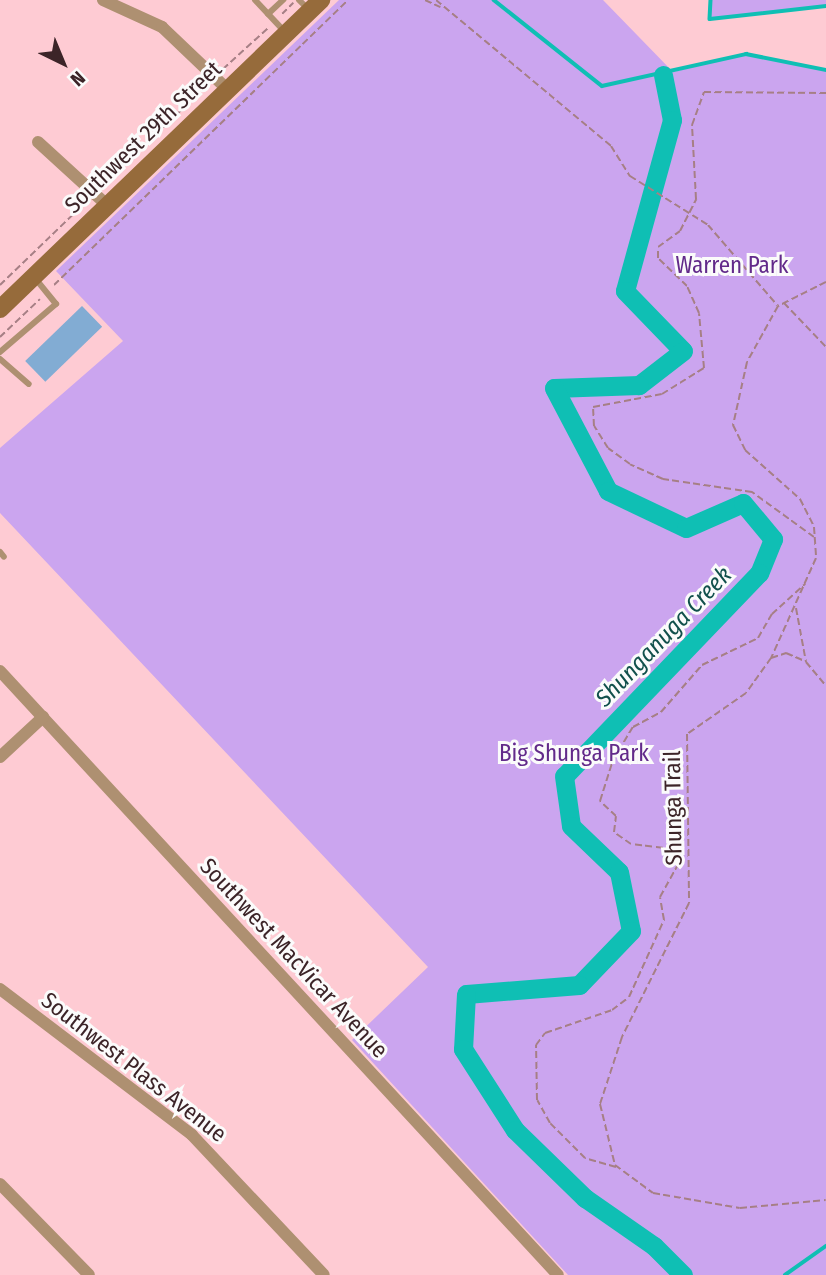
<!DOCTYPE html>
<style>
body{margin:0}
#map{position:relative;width:826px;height:1275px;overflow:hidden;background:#fecbd3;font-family:"Fira Sans Condensed",sans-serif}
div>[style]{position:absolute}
.green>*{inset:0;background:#cba5ef}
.stream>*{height:3.5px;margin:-1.75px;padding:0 1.75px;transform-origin:1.75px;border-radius:1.75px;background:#0fbfb4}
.river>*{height:19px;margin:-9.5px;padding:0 9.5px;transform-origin:9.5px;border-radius:9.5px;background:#0fbfb4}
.building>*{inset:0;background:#82acd3;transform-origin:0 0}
.path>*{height:2px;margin-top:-1px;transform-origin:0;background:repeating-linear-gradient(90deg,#a67f85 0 7px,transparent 0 10.5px)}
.service>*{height:6px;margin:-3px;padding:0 3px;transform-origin:3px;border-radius:3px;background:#ae9071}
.minor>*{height:12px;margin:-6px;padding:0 6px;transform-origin:6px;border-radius:6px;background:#ae9071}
.secondary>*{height:18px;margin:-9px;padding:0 9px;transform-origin:9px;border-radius:9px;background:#966b3b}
span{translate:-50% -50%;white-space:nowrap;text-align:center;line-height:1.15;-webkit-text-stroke:6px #fbfbfb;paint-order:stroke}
.street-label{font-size:23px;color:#3c2428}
.park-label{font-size:23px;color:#622a8a}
.water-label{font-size:24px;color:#11504c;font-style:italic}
.north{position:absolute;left:28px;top:28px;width:70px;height:70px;-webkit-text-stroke:5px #fbfbfb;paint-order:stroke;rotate:137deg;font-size:19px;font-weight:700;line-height:28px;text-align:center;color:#3c2428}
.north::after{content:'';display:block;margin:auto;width:24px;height:32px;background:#3c2428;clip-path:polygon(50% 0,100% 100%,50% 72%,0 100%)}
</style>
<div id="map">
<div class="green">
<i style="clip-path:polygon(339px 0,603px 0,673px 72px,746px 54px,826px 70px,826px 1275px,568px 1275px,352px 1040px,428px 967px,0 513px,0 448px,123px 341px,56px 271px)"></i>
<i style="clip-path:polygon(711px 0,826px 0,826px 6px,710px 19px)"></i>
</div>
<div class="stream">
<i style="left:494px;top:0;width:138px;rotate:38.5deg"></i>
<i style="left:602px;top:86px;width:148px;rotate:-12.5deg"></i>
<i style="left:746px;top:54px;width:82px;rotate:11.3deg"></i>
<i style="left:711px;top:0;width:19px;rotate:93deg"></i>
<i style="left:710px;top:19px;width:117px;rotate:-6.4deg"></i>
<i style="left:785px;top:1275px;width:50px;rotate:-35.3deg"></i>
</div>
<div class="river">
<i style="left:663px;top:75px;width:46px;rotate:78.7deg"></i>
<i style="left:672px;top:120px;width:177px;rotate:105.4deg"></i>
<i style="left:625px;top:291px;width:83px;rotate:46deg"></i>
<i style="left:683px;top:351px;width:56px;rotate:142.3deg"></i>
<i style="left:639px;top:385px;width:85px;rotate:178deg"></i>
<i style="left:554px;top:388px;width:116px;rotate:62.3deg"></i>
<i style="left:608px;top:491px;width:86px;rotate:25.4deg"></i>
<i style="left:686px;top:528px;width:62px;rotate:-23.7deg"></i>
<i style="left:743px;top:503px;width:47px;rotate:50.2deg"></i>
<i style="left:773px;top:539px;width:37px;rotate:112deg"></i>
<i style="left:759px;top:573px;width:281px;rotate:133.8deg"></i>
<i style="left:564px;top:776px;width:50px;rotate:82deg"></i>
<i style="left:571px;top:826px;width:66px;rotate:43.8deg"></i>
<i style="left:619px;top:872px;width:60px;rotate:78.5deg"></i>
<i style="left:631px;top:931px;width:75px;rotate:133.9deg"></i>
<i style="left:579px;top:985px;width:113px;rotate:175.4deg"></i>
<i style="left:466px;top:994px;width:55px;rotate:93.1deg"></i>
<i style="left:463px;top:1049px;width:96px;rotate:57.3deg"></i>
<i style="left:515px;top:1130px;width:98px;rotate:44.2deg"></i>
<i style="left:585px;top:1198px;width:84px;rotate:34.8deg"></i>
<i style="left:654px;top:1246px;width:41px;rotate:45deg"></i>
</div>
<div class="building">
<i style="left:82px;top:306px;width:29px;height:79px;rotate:46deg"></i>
</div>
<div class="path">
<i style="left:425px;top:0;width:17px;rotate:25deg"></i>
<i style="left:436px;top:0;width:228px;rotate:39.8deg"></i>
<i style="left:611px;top:146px;width:36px;rotate:58deg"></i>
<i style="left:630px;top:176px;width:92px;rotate:32.1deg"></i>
<i style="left:708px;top:225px;width:106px;rotate:49.2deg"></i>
<i style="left:282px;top:14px;width:16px;rotate:-45deg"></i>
<i style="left:223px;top:69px;width:61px;rotate:-42.3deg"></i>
<i style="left:103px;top:186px;width:145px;rotate:-44.2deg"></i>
<i style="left:826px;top:282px;width:54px;rotate:153.4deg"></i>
<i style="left:778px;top:306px;width:64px;rotate:119deg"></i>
<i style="left:747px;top:362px;width:65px;rotate:102.5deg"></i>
<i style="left:733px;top:425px;width:28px;rotate:64deg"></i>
<i style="left:745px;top:450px;width:74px;rotate:41.7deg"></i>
<i style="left:800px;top:499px;width:31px;rotate:63deg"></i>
<i style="left:814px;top:527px;width:31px;rotate:86deg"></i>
<i style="left:816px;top:558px;width:110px;rotate:114.2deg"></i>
<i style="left:771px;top:658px;width:43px;rotate:125.5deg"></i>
<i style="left:746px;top:693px;width:72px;rotate:145.2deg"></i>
<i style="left:687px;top:734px;width:169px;rotate:89.3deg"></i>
<i style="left:689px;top:903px;width:150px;rotate:116.6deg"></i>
<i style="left:622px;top:1037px;width:71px;rotate:108.2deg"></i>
<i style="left:600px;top:1104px;width:63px;rotate:76.2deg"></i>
<i style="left:615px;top:1165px;width:47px;rotate:36.4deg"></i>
<i style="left:653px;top:1193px;width:88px;rotate:9.8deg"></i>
<i style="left:740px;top:1208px;width:86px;rotate:-5.3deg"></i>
<i style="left:0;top:285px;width:120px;rotate:-44deg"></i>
<i style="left:54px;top:285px;width:409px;rotate:-44.1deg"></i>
<i style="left:784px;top:303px;width:61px;rotate:46.3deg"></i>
<i style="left:0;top:337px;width:55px;rotate:-43.5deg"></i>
<i style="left:814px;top:537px;width:77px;rotate:-144deg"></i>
<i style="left:752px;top:492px;width:90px;rotate:-171.7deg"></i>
<i style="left:663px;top:479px;width:36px;rotate:-156deg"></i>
<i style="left:630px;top:464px;width:27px;rotate:-144deg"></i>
<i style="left:608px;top:448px;width:26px;rotate:-122deg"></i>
<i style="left:594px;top:426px;width:19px;rotate:-93deg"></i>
<i style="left:593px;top:407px;width:70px;rotate:-10.7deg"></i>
<i style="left:662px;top:394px;width:49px;rotate:-31.8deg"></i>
<i style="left:704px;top:368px;width:55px;rotate:-95.2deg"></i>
<i style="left:699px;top:313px;width:30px;rotate:-114deg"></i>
<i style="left:687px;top:286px;width:40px;rotate:-136deg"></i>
<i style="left:658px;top:258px;width:11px;rotate:-90deg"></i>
<i style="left:658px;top:247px;width:27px;rotate:-36deg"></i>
<i style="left:680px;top:231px;width:36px;rotate:-63deg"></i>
<i style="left:696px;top:199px;width:74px;rotate:-93.1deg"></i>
<i style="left:692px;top:125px;width:35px;rotate:-70deg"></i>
<i style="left:704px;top:92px;width:122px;rotate:0.5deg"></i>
<i style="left:796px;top:608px;width:55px;rotate:79.5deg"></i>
<i style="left:806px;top:662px;width:31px;rotate:50deg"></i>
<i style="left:771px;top:658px;width:16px;rotate:-18deg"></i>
<i style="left:786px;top:653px;width:21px;rotate:23deg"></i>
<i style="left:616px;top:1167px;width:32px;rotate:-164deg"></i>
<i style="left:585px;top:1158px;width:49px;rotate:-135deg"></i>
<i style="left:550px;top:1123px;width:26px;rotate:-119deg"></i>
<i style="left:537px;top:1100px;width:55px;rotate:-91deg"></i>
<i style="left:536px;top:1045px;width:15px;rotate:-53deg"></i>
<i style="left:545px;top:1033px;width:71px;rotate:-18.9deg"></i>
<i style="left:612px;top:1010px;width:21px;rotate:-37deg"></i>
<i style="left:629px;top:997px;width:85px;rotate:-65.6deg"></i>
<i style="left:664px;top:920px;width:23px;rotate:-100deg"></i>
<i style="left:660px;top:897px;width:38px;rotate:-61deg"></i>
<i style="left:678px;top:864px;width:16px;rotate:-108deg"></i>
<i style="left:673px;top:849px;width:42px;rotate:-173.2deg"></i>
<i style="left:631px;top:844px;width:21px;rotate:-145deg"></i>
<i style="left:614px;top:832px;width:16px;rotate:-83deg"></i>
<i style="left:616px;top:816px;width:22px;rotate:-137deg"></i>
<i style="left:600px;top:801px;width:43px;rotate:-72.4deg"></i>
<i style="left:613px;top:760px;width:39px;rotate:-59deg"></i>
<i style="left:633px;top:727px;width:32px;rotate:-28deg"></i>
<i style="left:661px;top:712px;width:62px;rotate:-48.9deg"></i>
<i style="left:702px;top:665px;width:62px;rotate:-25.7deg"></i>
<i style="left:758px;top:638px;width:28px;rotate:-60deg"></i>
<i style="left:772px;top:614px;width:45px;rotate:-42.3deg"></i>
</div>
<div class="service">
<i style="left:255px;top:0;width:44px;rotate:46.8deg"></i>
<i style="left:299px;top:0;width:13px;rotate:45deg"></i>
<i style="left:268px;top:14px;width:21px;rotate:-43deg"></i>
<i style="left:0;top:352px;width:74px;rotate:-40.6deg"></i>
<i style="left:56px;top:304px;width:33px;rotate:-129deg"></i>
<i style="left:0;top:359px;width:38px;rotate:41deg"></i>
<i style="left:0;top:552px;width:6px;rotate:51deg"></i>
</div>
<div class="minor">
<i style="left:103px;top:0;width:65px;rotate:24.6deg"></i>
<i style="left:162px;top:27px;width:90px;rotate:43.6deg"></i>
<i style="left:38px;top:142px;width:93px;rotate:42.4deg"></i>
<i style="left:0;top:671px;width:822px;rotate:47.27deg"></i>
<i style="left:0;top:757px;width:59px;rotate:-42.9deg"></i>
<i style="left:0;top:989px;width:241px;rotate:37.2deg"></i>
<i style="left:192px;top:1135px;width:192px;rotate:46.7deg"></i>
<i style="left:0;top:1184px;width:127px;rotate:45.6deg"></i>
</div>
<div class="secondary">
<i style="left:0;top:309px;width:446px;rotate:-43.9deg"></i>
</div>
<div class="street-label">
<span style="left:143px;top:137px;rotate:-44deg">Southwest 29th Street</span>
<span style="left:673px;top:808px;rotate:-91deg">Shunga Trail</span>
<span style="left:294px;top:958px;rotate:47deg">Southwest MacVicar Avenue</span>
<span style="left:134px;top:1067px;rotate:38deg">Southwest Plass Avenue</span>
</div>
<div class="park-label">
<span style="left:732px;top:265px">Warren Park</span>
<span style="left:574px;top:753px">Big Shunga Park</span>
</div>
<div class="water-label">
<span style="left:664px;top:637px;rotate:-46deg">Shunganuga Creek</span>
</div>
<div class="north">N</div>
</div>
